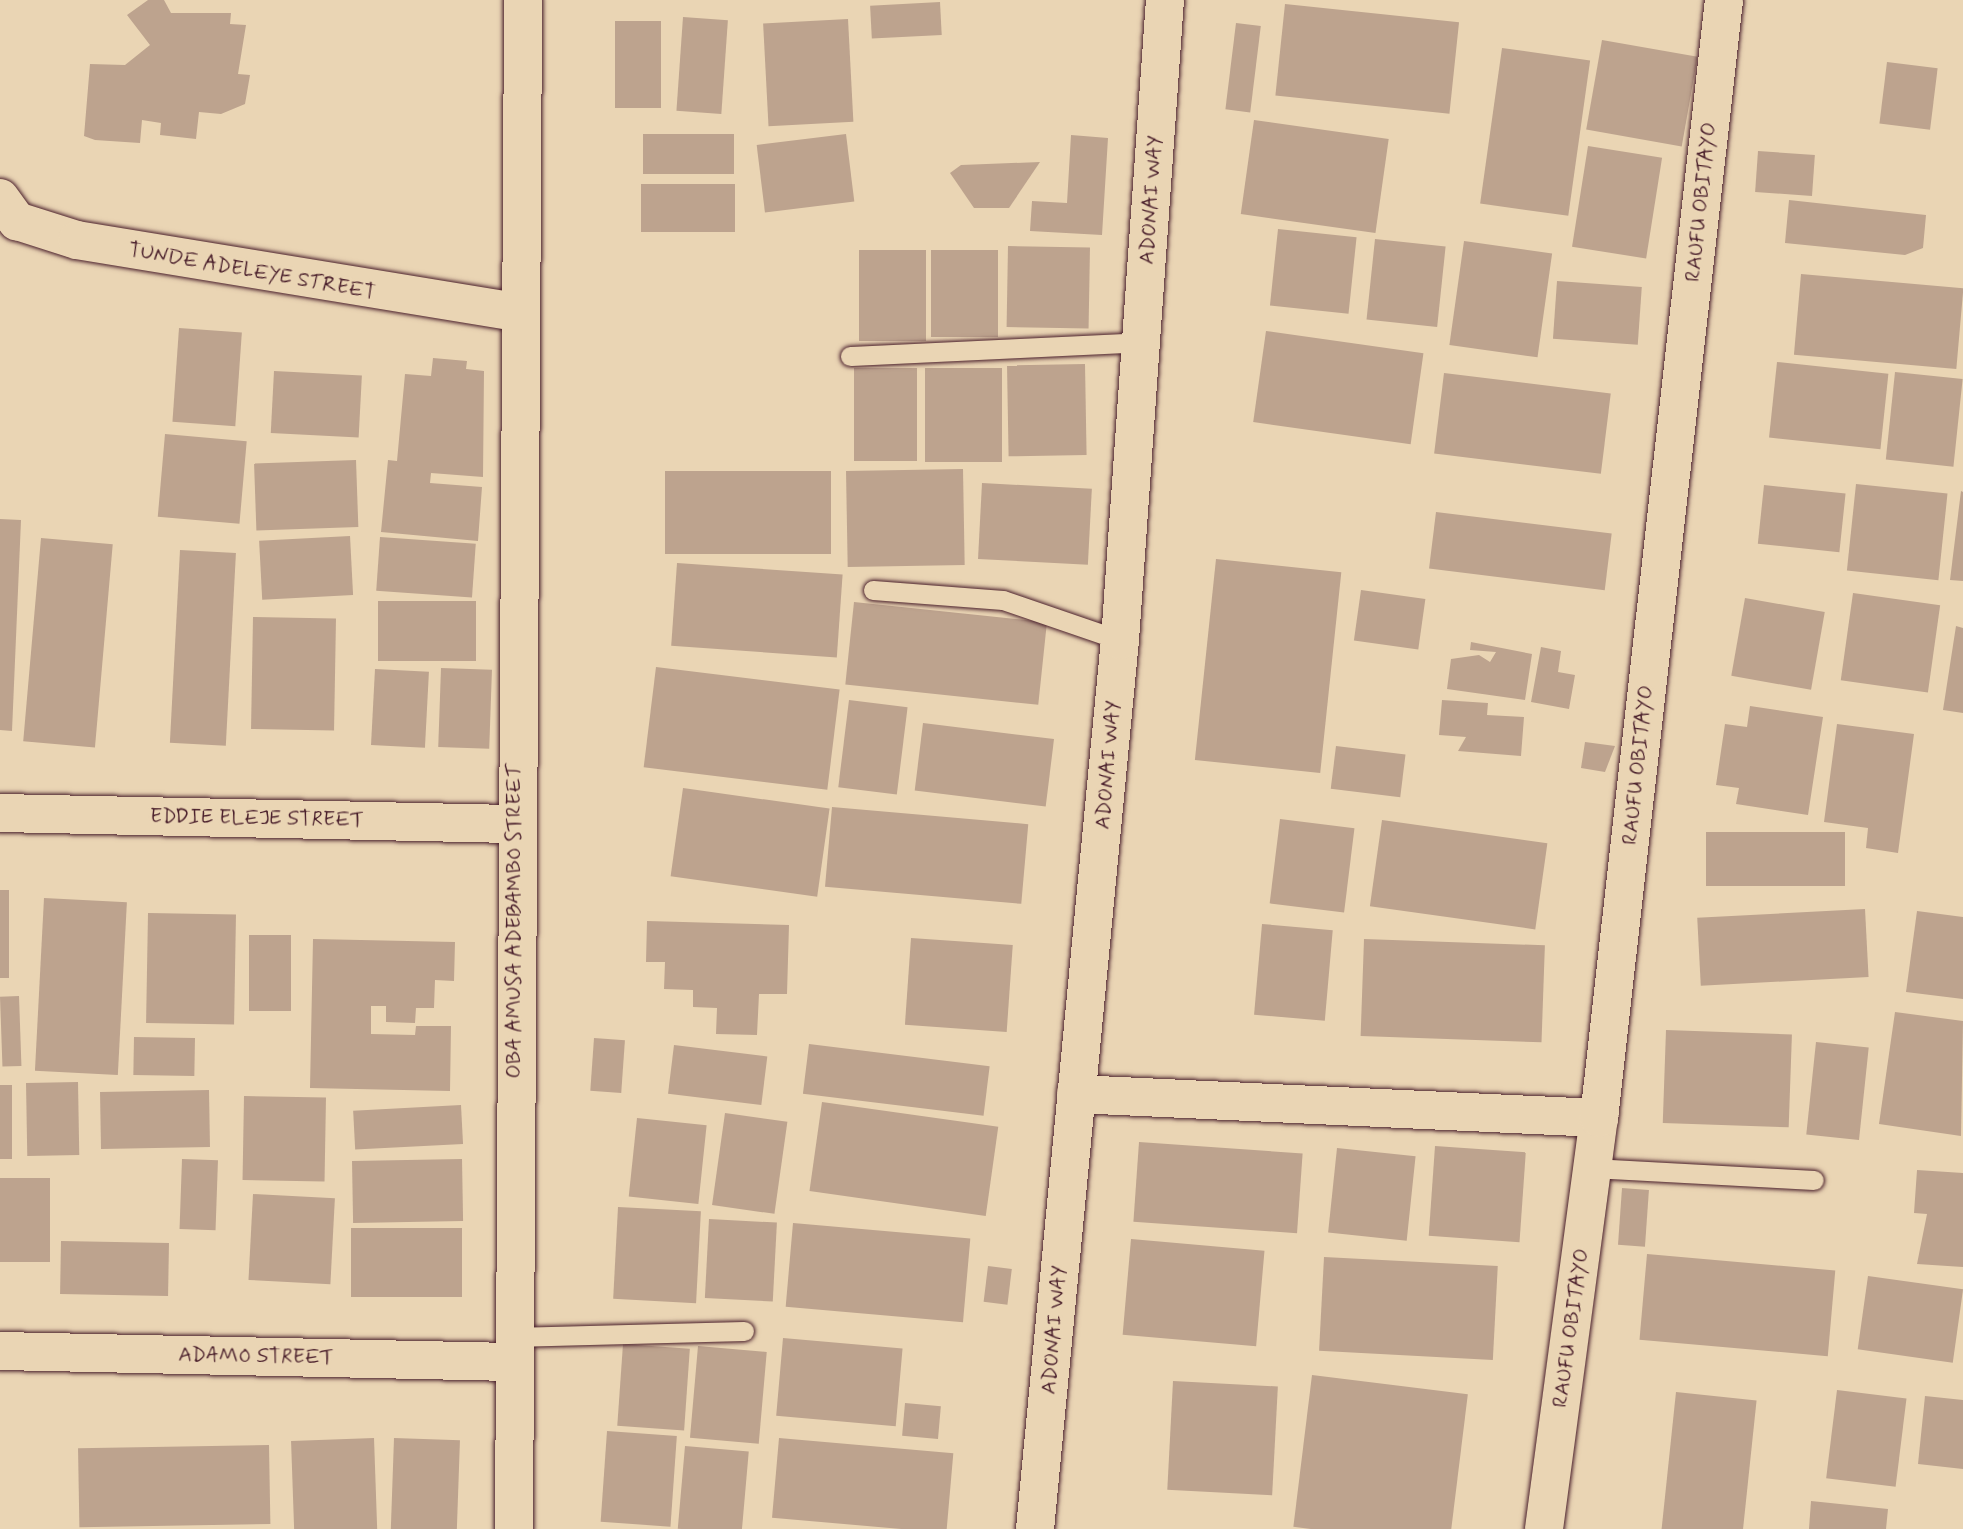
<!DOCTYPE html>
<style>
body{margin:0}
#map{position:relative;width:1963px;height:1529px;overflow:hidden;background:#ead5b4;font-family:Mynerve,sans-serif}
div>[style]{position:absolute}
.building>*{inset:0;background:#bda38e;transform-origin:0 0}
.roads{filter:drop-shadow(0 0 2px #4a1f2b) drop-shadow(0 0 2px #4a1f2b)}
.service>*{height:19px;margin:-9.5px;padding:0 9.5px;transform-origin:9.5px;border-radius:9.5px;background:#ead5b4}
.minor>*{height:38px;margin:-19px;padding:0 19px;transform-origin:19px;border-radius:19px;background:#ead5b4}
span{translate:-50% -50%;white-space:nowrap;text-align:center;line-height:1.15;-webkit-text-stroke:5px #ead5b4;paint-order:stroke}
.street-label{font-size:21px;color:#4a1f2b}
</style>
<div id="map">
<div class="building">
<i style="clip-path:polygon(148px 0,164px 0,171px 13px,231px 13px,230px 24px,246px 25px,238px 74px,250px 75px,245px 104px,221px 114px,199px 112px,196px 139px,160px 135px,161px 123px,142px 120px,140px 143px,95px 140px,84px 136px,90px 64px,125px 65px,150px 45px,127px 15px)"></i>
<i style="left:940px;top:2px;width:33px;height:70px;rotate:87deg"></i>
<i style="left:1285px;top:4px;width:175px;height:92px;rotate:6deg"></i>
<i style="left:683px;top:17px;width:45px;height:94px;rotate:4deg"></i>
<i style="left:848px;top:19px;width:103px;height:85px;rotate:87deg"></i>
<i style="left:615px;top:21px;width:46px;height:87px"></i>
<i style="left:1236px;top:23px;width:25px;height:87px;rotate:7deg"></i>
<i style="left:1602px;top:40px;width:97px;height:91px;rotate:10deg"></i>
<i style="left:1502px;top:48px;width:89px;height:157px;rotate:8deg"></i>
<i style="left:1887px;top:62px;width:51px;height:62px;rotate:7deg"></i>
<i style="left:1254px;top:120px;width:136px;height:95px;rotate:8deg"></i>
<i style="left:643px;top:134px;width:91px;height:40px"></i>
<i style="left:846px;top:134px;width:68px;height:90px;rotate:83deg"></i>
<i style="clip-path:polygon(1071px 135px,1108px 138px,1102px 235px,1030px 231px,1032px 201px,1067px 203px)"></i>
<i style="left:1588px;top:146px;width:75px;height:102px;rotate:9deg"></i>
<i style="left:1758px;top:151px;width:57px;height:41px;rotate:4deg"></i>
<i style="clip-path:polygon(1040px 162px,1009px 208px,974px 208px,950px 173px,961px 165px)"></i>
<i style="left:641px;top:184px;width:94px;height:48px"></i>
<i style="clip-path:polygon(1789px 200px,1926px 215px,1923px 248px,1905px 255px,1785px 243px)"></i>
<i style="left:1278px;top:229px;width:79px;height:77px;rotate:6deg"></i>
<i style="left:1375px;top:239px;width:71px;height:81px;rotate:6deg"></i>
<i style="left:1464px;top:241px;width:89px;height:105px;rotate:8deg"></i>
<i style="left:1008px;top:246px;width:82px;height:81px;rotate:1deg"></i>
<i style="left:859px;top:250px;width:67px;height:91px"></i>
<i style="left:931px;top:250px;width:67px;height:87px"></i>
<i style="left:1801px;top:274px;width:163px;height:81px;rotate:5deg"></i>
<i style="left:1557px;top:281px;width:85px;height:58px;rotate:4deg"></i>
<i style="left:179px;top:328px;width:63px;height:94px;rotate:4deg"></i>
<i style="left:1266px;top:331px;width:159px;height:92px;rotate:8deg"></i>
<i style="clip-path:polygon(433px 358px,467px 361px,466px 369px,484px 371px,483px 477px,431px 473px,430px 483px,482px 487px,478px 541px,381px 532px,388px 460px,397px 461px,405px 374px,431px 376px)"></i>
<i style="left:1777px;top:362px;width:112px;height:76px;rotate:6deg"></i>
<i style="left:1085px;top:364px;width:91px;height:78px;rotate:89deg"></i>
<i style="left:854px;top:368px;width:63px;height:93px"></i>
<i style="left:925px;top:368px;width:77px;height:94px"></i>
<i style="left:274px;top:371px;width:88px;height:62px;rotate:3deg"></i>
<i style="left:1895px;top:372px;width:68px;height:88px;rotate:6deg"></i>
<i style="left:1444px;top:373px;width:168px;height:81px;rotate:7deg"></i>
<i style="left:165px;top:434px;width:82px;height:83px;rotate:5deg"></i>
<i style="left:356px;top:460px;width:67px;height:102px;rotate:88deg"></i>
<i style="left:963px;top:469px;width:96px;height:117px;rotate:89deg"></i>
<i style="left:665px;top:471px;width:166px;height:83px"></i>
<i style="left:982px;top:483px;width:110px;height:76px;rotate:3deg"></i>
<i style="left:1856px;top:484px;width:92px;height:87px;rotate:6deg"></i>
<i style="left:1764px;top:485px;width:82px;height:59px;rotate:6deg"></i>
<i style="clip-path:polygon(1961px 491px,1963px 492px,1963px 581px,1950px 580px)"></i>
<i style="left:1436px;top:512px;width:177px;height:57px;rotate:7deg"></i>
<i style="clip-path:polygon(0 519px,21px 520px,12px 731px,0 730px)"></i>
<i style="left:350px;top:536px;width:59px;height:91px;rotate:87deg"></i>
<i style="left:380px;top:537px;width:96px;height:54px;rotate:4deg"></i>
<i style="left:41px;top:538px;width:72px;height:204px;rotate:5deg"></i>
<i style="left:180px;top:550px;width:56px;height:193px;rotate:3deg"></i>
<i style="left:1216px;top:559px;width:126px;height:202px;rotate:6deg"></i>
<i style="left:677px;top:563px;width:166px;height:83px;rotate:4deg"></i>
<i style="left:1361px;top:590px;width:65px;height:51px;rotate:8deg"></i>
<i style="left:1853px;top:593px;width:88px;height:88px;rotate:8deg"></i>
<i style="left:1745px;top:598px;width:81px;height:79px;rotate:10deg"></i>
<i style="left:378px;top:601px;width:98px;height:60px"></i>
<i style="left:854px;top:602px;width:194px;height:83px;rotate:6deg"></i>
<i style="left:253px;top:617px;width:83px;height:112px;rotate:1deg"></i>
<i style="clip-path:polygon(1956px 626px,1963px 628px,1963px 713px,1943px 710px)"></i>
<i style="clip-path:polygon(1471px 642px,1532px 654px,1525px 700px,1447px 689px,1451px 659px,1479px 655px,1490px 662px,1496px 652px,1470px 650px)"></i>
<i style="clip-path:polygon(1541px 647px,1561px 651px,1558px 672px,1575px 675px,1569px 709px,1531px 702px)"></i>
<i style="left:656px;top:667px;width:185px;height:101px;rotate:7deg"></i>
<i style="left:441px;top:668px;width:51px;height:79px;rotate:2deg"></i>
<i style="left:375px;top:669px;width:54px;height:76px;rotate:3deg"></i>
<i style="left:849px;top:700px;width:59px;height:88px;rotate:7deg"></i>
<i style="clip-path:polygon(1442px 700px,1488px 703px,1487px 715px,1524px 717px,1521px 756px,1458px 751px,1466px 737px,1439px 735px)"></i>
<i style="clip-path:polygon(1750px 706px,1823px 717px,1808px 815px,1736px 804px,1739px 788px,1716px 785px,1725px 724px,1747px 727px)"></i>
<i style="left:923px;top:723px;width:132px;height:68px;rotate:7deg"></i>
<i style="clip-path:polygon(1837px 724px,1914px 734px,1898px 853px,1866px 848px,1868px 828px,1824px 822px)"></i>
<i style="clip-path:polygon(1585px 742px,1615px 746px,1605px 772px,1581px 768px)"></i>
<i style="left:1336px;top:746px;width:70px;height:43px;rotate:7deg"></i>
<i style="left:683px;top:788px;width:148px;height:89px;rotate:8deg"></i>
<i style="left:832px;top:807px;width:197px;height:80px;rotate:5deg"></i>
<i style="left:1280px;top:819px;width:75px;height:85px;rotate:7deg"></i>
<i style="left:1382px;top:820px;width:167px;height:87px;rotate:8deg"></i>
<i style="left:1845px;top:832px;width:54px;height:139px;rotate:90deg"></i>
<i style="left:0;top:890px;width:9px;height:88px"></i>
<i style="left:44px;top:898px;width:83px;height:173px;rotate:3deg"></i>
<i style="left:1865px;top:909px;width:68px;height:168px;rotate:87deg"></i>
<i style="clip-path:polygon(1917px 911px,1963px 917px,1963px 999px,1906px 992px)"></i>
<i style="left:148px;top:913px;width:88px;height:110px;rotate:1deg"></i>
<i style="clip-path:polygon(647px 921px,789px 925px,787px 994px,759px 994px,757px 1035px,716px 1034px,717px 1008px,693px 1007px,693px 990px,664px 989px,665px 962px,646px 962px)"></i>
<i style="left:1262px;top:924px;width:71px;height:91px;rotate:5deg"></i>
<i style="left:249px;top:935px;width:42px;height:76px"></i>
<i style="left:911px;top:938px;width:102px;height:87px;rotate:4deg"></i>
<i style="clip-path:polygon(313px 939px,455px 942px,454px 981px,435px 980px,434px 1008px,416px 1008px,415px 1023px,386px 1022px,386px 1006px,371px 1006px,371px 1034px,415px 1035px,416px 1026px,451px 1026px,450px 1091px,310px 1088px)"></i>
<i style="left:1364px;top:939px;width:181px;height:97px;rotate:2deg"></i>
<i style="left:19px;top:996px;width:70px;height:19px;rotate:88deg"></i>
<i style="clip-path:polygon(1895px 1012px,1963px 1021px,1961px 1136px,1879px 1124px)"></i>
<i style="left:1666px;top:1030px;width:126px;height:93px;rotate:2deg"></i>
<i style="left:134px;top:1037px;width:61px;height:38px;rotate:1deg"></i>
<i style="left:594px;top:1038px;width:31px;height:53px;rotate:4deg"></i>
<i style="left:1816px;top:1042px;width:53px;height:93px;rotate:6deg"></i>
<i style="left:809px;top:1044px;width:182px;height:50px;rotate:7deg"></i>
<i style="left:674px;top:1045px;width:94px;height:49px;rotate:7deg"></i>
<i style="left:78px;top:1082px;width:73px;height:52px;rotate:89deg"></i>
<i style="left:0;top:1085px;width:12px;height:74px"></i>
<i style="left:209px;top:1090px;width:57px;height:109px;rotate:89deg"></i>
<i style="left:244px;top:1096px;width:82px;height:84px;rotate:1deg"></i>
<i style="left:822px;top:1102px;width:178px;height:90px;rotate:8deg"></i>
<i style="left:461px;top:1105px;width:39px;height:108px;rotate:87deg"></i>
<i style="left:725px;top:1113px;width:63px;height:93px;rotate:8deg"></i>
<i style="left:637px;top:1118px;width:70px;height:79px;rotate:6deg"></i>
<i style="left:1139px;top:1142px;width:164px;height:80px;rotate:4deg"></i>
<i style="left:1435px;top:1146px;width:91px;height:90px;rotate:4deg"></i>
<i style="left:1337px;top:1148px;width:79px;height:85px;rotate:6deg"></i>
<i style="left:182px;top:1159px;width:36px;height:70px;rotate:2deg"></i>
<i style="left:462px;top:1159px;width:62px;height:110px;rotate:89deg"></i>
<i style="clip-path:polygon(1917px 1170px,1963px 1173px,1963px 1267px,1917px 1264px,1927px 1214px,1914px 1213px)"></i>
<i style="left:0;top:1178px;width:50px;height:84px"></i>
<i style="left:1622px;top:1188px;width:27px;height:57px;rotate:4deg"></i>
<i style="left:253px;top:1194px;width:82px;height:86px;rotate:3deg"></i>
<i style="left:618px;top:1207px;width:83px;height:92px;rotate:3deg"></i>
<i style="left:709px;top:1219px;width:68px;height:79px;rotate:3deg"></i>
<i style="left:793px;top:1223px;width:178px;height:84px;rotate:5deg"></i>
<i style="left:462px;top:1228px;width:69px;height:111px;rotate:90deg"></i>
<i style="left:1131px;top:1239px;width:134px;height:96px;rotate:5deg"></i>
<i style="left:61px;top:1241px;width:108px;height:53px;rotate:1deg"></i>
<i style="left:1647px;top:1254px;width:189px;height:86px;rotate:5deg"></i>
<i style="left:1324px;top:1257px;width:174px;height:94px;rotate:3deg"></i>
<i style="left:988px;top:1266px;width:24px;height:36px;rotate:7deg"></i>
<i style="left:1868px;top:1276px;width:96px;height:74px;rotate:8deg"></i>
<i style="left:783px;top:1338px;width:120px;height:78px;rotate:5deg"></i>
<i style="left:623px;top:1344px;width:67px;height:82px;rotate:4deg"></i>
<i style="left:698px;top:1346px;width:69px;height:92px;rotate:5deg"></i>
<i style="left:1312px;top:1375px;width:157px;height:153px;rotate:7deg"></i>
<i style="left:1173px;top:1381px;width:105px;height:109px;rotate:3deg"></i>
<i style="left:1837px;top:1390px;width:70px;height:89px;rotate:7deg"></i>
<i style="left:1676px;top:1392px;width:81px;height:138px;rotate:6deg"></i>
<i style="clip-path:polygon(1925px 1396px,1963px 1400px,1963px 1469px,1918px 1464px)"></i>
<i style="left:905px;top:1403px;width:36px;height:33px;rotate:5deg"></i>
<i style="left:607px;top:1431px;width:70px;height:91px;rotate:4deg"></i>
<i style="left:374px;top:1438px;width:91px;height:83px;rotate:88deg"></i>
<i style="left:394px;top:1438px;width:66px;height:91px;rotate:2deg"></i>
<i style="left:779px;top:1438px;width:175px;height:80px;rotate:5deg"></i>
<i style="left:269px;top:1445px;width:79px;height:191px;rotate:89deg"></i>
<i style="left:685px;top:1446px;width:64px;height:83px;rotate:5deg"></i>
<i style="clip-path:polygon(1811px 1501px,1888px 1509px,1886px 1529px,1809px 1529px)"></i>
</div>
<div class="roads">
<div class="service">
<i style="left:850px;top:356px;width:292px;rotate:-2.7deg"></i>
<i style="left:873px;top:590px;width:130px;rotate:4.4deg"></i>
<i style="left:1003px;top:600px;width:124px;rotate:18.9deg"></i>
<i style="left:1592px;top:1168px;width:222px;rotate:3.1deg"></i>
<i style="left:512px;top:1337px;width:232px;rotate:-1.5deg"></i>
</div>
<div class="minor">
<i style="left:0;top:198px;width:29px;rotate:54deg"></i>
<i style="left:17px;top:221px;width:63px;rotate:17.6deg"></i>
<i style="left:77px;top:240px;width:446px;rotate:9.3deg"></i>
<i style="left:0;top:813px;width:514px;rotate:1.23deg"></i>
<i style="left:1076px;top:1094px;width:524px;rotate:2.63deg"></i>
<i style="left:0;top:1351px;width:511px;rotate:1.23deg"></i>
<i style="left:514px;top:1529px;width:1529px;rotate:-89.66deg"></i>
<i style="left:1035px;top:1529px;width:893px;rotate:-84.54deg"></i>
<i style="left:1120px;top:640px;width:642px;rotate:-85.98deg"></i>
<i style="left:1544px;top:1529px;width:415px;rotate:-82.4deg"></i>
<i style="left:1599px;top:1118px;width:1125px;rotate:-83.62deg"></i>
</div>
</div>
<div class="street-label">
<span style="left:1151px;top:200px;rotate:-86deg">ADONAI WAY</span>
<span style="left:1701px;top:202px;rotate:-84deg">RAUFU OBITAYO</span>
<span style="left:252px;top:271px;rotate:10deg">TUNDE ADELEYE STREET</span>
<span style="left:1108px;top:765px;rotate:-85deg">ADONAI WAY</span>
<span style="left:1638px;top:765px;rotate:-84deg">RAUFU OBITAYO</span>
<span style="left:257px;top:818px;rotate:1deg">EDDIE ELEJE STREET</span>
<span style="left:514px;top:921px;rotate:-90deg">OBA AMUSA ADEBAMBO STREET</span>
<span style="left:1571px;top:1328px;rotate:-82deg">RAUFU OBITAYO</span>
<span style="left:1054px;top:1330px;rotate:-85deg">ADONAI WAY</span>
<span style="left:256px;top:1356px;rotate:1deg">ADAMO STREET</span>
</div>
</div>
